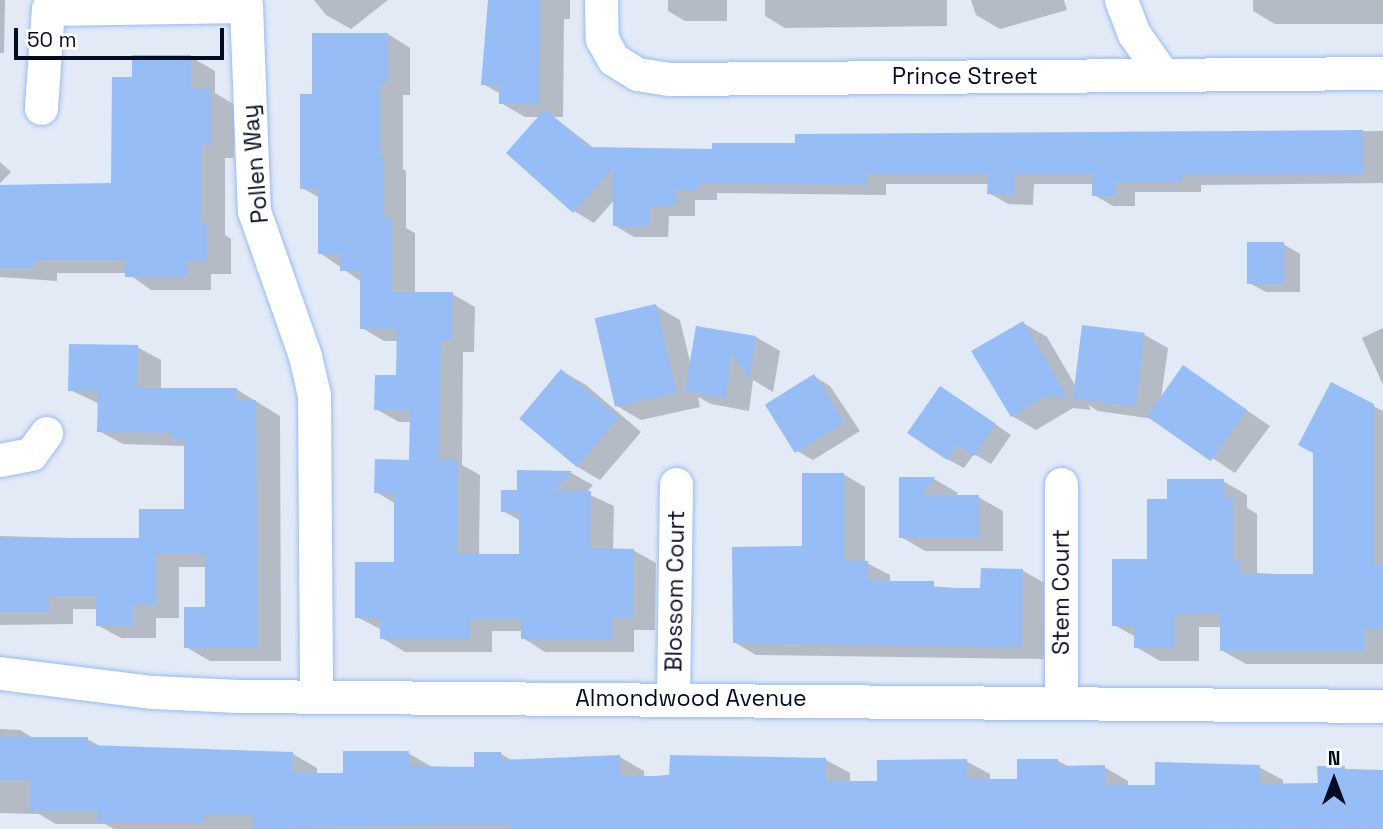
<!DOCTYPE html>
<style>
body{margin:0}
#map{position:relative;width:1383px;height:829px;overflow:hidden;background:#e2eaf6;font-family:"Space Grotesk",sans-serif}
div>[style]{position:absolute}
.shadow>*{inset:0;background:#0003}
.building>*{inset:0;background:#97bdf6;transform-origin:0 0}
.roads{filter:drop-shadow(0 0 2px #96bcf5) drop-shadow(0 0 2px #96bcf5)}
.street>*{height:33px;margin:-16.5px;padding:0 16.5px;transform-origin:16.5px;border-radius:16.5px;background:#fff}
span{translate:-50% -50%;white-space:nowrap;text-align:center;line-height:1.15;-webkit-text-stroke:5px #fff;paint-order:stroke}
.street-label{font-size:23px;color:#020c20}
.north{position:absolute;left:1299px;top:745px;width:70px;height:70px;-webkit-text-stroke:5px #fff;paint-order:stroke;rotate:0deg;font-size:19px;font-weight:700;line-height:28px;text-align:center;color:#020c20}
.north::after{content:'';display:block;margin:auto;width:24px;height:32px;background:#020c20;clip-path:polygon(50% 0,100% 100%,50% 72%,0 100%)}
.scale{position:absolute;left:14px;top:28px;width:210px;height:32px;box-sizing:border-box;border:4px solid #020c20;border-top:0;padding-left:9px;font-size:21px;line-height:24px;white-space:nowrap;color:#020c20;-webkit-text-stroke:5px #fff;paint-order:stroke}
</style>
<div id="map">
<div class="shadow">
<i style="clip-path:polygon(0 0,5px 0,4px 53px,0 53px)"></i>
<i style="clip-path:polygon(314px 0,388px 0,351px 29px,326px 15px)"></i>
<i style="clip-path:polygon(489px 0,570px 0,570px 19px,564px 19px,563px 117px,554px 117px,595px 149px,713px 151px,796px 144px,796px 136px,1383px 131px,1383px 183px,1201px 185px,1201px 192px,1135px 192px,1135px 206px,1113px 206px,1094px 195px,1094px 184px,1034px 184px,1033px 205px,1008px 204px,989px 193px,989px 184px,886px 184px,886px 195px,717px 193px,717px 200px,695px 200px,695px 216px,669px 216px,668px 237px,634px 237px,614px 225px,615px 199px,594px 223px,574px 211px,509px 153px,541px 117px,525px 117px,501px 103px,501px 94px,483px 84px)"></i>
<i style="clip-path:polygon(668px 0,727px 0,727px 21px,685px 21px,668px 11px)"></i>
<i style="clip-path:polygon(765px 0,947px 0,947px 26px,785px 28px,765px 16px)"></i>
<i style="clip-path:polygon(971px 0,1064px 0,1067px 10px,1000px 29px,976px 15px)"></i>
<i style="clip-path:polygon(1253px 0,1383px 0,1383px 24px,1275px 24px,1253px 11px)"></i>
<i style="clip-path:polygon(388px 34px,410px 48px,410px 95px,403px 95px,403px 169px,406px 171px,406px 228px,415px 233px,415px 294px,452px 294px,475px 307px,474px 352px,463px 352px,462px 465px,480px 475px,479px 556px,521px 556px,521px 521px,503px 511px,519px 492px,519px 472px,571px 473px,593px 485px,586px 493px,614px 506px,613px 550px,633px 550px,656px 563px,655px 630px,634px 630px,634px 652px,545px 652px,523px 638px,523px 631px,492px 631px,492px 652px,405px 652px,382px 638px,382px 630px,357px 617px,395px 564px,396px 504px,376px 492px,411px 462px,411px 422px,399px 422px,376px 409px,398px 377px,399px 341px,384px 341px,362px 328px,362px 282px,320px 253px,320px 198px,302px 188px,314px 96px)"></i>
<i style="clip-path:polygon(191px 57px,215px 71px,215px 93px,235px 105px,234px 158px,225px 158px,225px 235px,231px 239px,231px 274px,211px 274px,211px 290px,151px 290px,127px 273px,57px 273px,57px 281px,0 277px,0 186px,113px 185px,133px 79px)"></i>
<i style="clip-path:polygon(0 162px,11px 172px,0 183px)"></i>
<i style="clip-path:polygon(1283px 244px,1300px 254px,1300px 292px,1266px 292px,1249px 283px)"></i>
<i style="clip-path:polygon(656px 306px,680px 320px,691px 366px,756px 337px,780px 351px,773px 392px,753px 380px,749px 411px,711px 404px,698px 397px,700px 407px,641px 420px,617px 406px)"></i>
<i style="clip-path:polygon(1023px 323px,1047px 337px,1075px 385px,1143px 334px,1168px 348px,1161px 398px,1183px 367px,1270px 426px,1235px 473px,1154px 419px,1098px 411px,1088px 405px,1091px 410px,1073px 408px,1036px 430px,1012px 416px)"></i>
<i style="clip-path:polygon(1383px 328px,1383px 385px,1362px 338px)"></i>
<i style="clip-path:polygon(137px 347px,161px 360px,161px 389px,236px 389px,280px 416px,281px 661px,210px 661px,186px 647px,207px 609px,207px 567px,179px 567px,179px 618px,156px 618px,156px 638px,121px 638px,97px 625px,97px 609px,73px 609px,73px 624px,0 625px,0 536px,141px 540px,186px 511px,186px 446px,123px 444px,99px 431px,100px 404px,70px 390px)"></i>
<i style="clip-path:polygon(562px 371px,586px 385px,641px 432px,600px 480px,576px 466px)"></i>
<i style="clip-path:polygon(814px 376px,830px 386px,860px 431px,813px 460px,797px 451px)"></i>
<i style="clip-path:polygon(1331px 385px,1383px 411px,1383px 664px,1246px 664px,1221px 650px,1221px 627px,1199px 627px,1199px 661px,1160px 661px,1136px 647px,1136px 637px,1114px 625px,1149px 561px,1169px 501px,1223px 481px,1247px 495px,1247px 508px,1257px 514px,1257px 573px,1315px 576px)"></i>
<i style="clip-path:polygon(956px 397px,1011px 435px,991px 464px,974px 454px,964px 468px,947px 459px)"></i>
<i style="clip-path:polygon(843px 474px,865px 487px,865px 562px,890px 575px,890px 583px,982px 590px,1022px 570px,1044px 583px,1044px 659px,756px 655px,734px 642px,804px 548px)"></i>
<i style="clip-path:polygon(901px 479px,934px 479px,958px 493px,955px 497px,978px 497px,1003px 511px,1003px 551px,925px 551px,901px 537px)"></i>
<i style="clip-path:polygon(0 729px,20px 730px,35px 739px,87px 739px,102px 747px,293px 754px,317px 768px,317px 775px,345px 775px,408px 753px,432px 767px,475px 769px,476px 754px,501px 754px,513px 761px,620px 757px,644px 771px,644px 777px,826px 760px,850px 773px,850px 783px,879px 783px,966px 761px,990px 774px,990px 781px,1019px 781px,1058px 761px,1070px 767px,1104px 767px,1128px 781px,1128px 786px,1156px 786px,1259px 767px,1283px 780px,1283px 785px,1320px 785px,1319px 768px,1383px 770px,1383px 829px,114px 829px,105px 824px,56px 824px,39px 814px,0 813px)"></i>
</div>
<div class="building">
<i style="clip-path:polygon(488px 0,540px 0,539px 104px,499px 104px,499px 85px,481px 85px)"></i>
<i style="clip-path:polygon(312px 33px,388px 33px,388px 83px,380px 83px,380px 156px,384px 156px,384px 218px,392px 218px,392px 292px,453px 292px,452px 340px,441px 340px,439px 460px,458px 461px,457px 554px,519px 554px,519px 512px,501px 512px,501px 490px,517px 490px,517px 470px,572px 471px,555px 491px,591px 491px,590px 548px,634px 549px,633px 618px,612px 618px,612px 640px,521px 639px,521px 619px,470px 619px,470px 639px,380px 639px,380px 618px,355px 618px,355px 562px,394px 562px,394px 493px,374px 493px,375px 459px,409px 460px,410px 410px,374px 410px,375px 375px,396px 375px,397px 329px,360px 329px,360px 271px,340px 271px,340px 254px,318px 254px,318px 189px,300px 189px,300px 94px,312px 94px)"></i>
<i style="clip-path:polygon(132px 55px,191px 55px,191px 88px,211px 89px,211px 145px,201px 145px,201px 223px,207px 223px,207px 261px,187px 261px,187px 277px,125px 277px,125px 260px,34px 260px,34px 268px,0 268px,0 185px,111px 183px,112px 77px,132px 77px)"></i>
<i style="clip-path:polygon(545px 109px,588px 147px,712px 149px,712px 143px,795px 143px,795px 134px,1363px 130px,1363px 174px,1182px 175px,1182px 182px,1116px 182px,1116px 196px,1092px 196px,1092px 174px,1015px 174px,1014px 195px,987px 194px,988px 174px,867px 174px,867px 185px,699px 183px,699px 190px,676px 190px,676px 206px,650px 206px,649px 227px,613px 226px,613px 168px,573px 213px,506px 153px)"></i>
<i style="left:1247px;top:242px;width:37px;height:42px"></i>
<i style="left:656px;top:304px;width:91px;height:63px;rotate:77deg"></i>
<i style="clip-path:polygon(1023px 321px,1068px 398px,1048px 395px,1011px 417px,971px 351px)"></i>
<i style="left:1082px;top:325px;width:63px;height:74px;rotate:7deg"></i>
<i style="clip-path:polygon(696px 326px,756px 336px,749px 380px,732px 353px,725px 398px,685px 391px)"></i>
<i style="clip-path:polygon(69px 344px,138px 345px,137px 388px,237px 388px,237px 400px,256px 400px,258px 648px,184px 648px,184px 607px,205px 607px,205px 554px,156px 554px,156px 605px,133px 605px,133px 626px,96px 626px,96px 596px,49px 596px,49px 612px,0 612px,0 538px,139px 538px,139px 509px,184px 509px,184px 439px,172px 439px,172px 433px,97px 432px,98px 391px,68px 391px)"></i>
<i style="left:1183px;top:365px;width:78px;height:63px;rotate:35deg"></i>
<i style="left:561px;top:369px;width:75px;height:65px;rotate:40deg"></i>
<i style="left:814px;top:374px;width:57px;height:58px;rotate:58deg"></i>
<i style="clip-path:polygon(1331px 382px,1374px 404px,1374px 565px,1383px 565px,1383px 629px,1365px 629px,1365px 651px,1220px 651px,1220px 613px,1175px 614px,1175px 648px,1134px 648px,1134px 626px,1112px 626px,1112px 559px,1147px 559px,1147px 499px,1167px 499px,1167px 479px,1224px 479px,1224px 498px,1233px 498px,1233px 561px,1240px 561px,1240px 574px,1313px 574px,1313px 453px,1298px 445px)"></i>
<i style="clip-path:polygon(940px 386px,996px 424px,974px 456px,957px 445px,947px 460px,907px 433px)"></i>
<i style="clip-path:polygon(802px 473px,844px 473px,844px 561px,868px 561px,868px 581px,934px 581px,934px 588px,980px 588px,981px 568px,1023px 569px,1022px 647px,733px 643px,732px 547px,802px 546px)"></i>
<i style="clip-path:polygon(899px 477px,935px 477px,922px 495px,979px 495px,979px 538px,899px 538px)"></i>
<i style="clip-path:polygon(0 737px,88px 737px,88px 745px,293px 752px,293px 773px,343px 773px,343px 751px,409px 751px,409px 766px,474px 767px,474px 752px,501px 752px,501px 760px,620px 755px,620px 776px,669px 776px,670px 755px,826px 758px,826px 781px,877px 781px,877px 760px,967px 759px,967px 779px,1017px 779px,1017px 759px,1058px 759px,1058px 766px,1105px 765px,1105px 785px,1155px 785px,1155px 762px,1260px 765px,1260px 784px,1318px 783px,1317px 766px,1345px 766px,1345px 770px,1383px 770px,1383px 828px,510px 829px,510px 825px,427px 825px,253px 829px,253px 815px,204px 815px,204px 822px,97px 822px,98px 811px,30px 811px,30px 780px,0 780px)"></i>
</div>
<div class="roads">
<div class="street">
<i style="left:601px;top:0;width:39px;rotate:89deg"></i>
<i style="left:602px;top:39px;width:23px;rotate:61deg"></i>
<i style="left:613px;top:59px;width:28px;rotate:32deg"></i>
<i style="left:637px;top:74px;width:33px;rotate:9deg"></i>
<i style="left:670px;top:79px;width:713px;rotate:-0.48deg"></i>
<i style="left:1121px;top:0;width:36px;rotate:69deg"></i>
<i style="left:1134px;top:34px;width:50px;rotate:54.7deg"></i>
<i style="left:41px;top:108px;width:99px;rotate:-86deg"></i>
<i style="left:48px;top:9px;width:198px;rotate:-0.9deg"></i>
<i style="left:246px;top:6px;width:205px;rotate:87.8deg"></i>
<i style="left:254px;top:211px;width:154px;rotate:70.6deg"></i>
<i style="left:305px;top:356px;width:40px;rotate:77deg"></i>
<i style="left:314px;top:395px;width:300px;rotate:89.6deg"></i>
<i style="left:0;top:460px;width:32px;rotate:-11deg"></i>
<i style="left:31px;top:454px;width:26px;rotate:-54deg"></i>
<i style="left:0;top:673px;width:154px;rotate:7.1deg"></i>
<i style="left:153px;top:692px;width:85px;rotate:2.7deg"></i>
<i style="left:238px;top:696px;width:1145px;rotate:0.5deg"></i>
<i style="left:673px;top:699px;width:215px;rotate:-89.2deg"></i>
<i style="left:1061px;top:700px;width:216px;rotate:-90deg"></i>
</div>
</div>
<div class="street-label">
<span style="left:965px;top:76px">Prince Street</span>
<span style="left:255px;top:164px;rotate:-95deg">Pollen Way</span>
<span style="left:675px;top:591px;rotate:-89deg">Blossom Court</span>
<span style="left:1061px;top:592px;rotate:-90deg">Stem Court</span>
<span style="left:691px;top:698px">Almondwood Avenue</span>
</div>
<div class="north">N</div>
<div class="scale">50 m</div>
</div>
